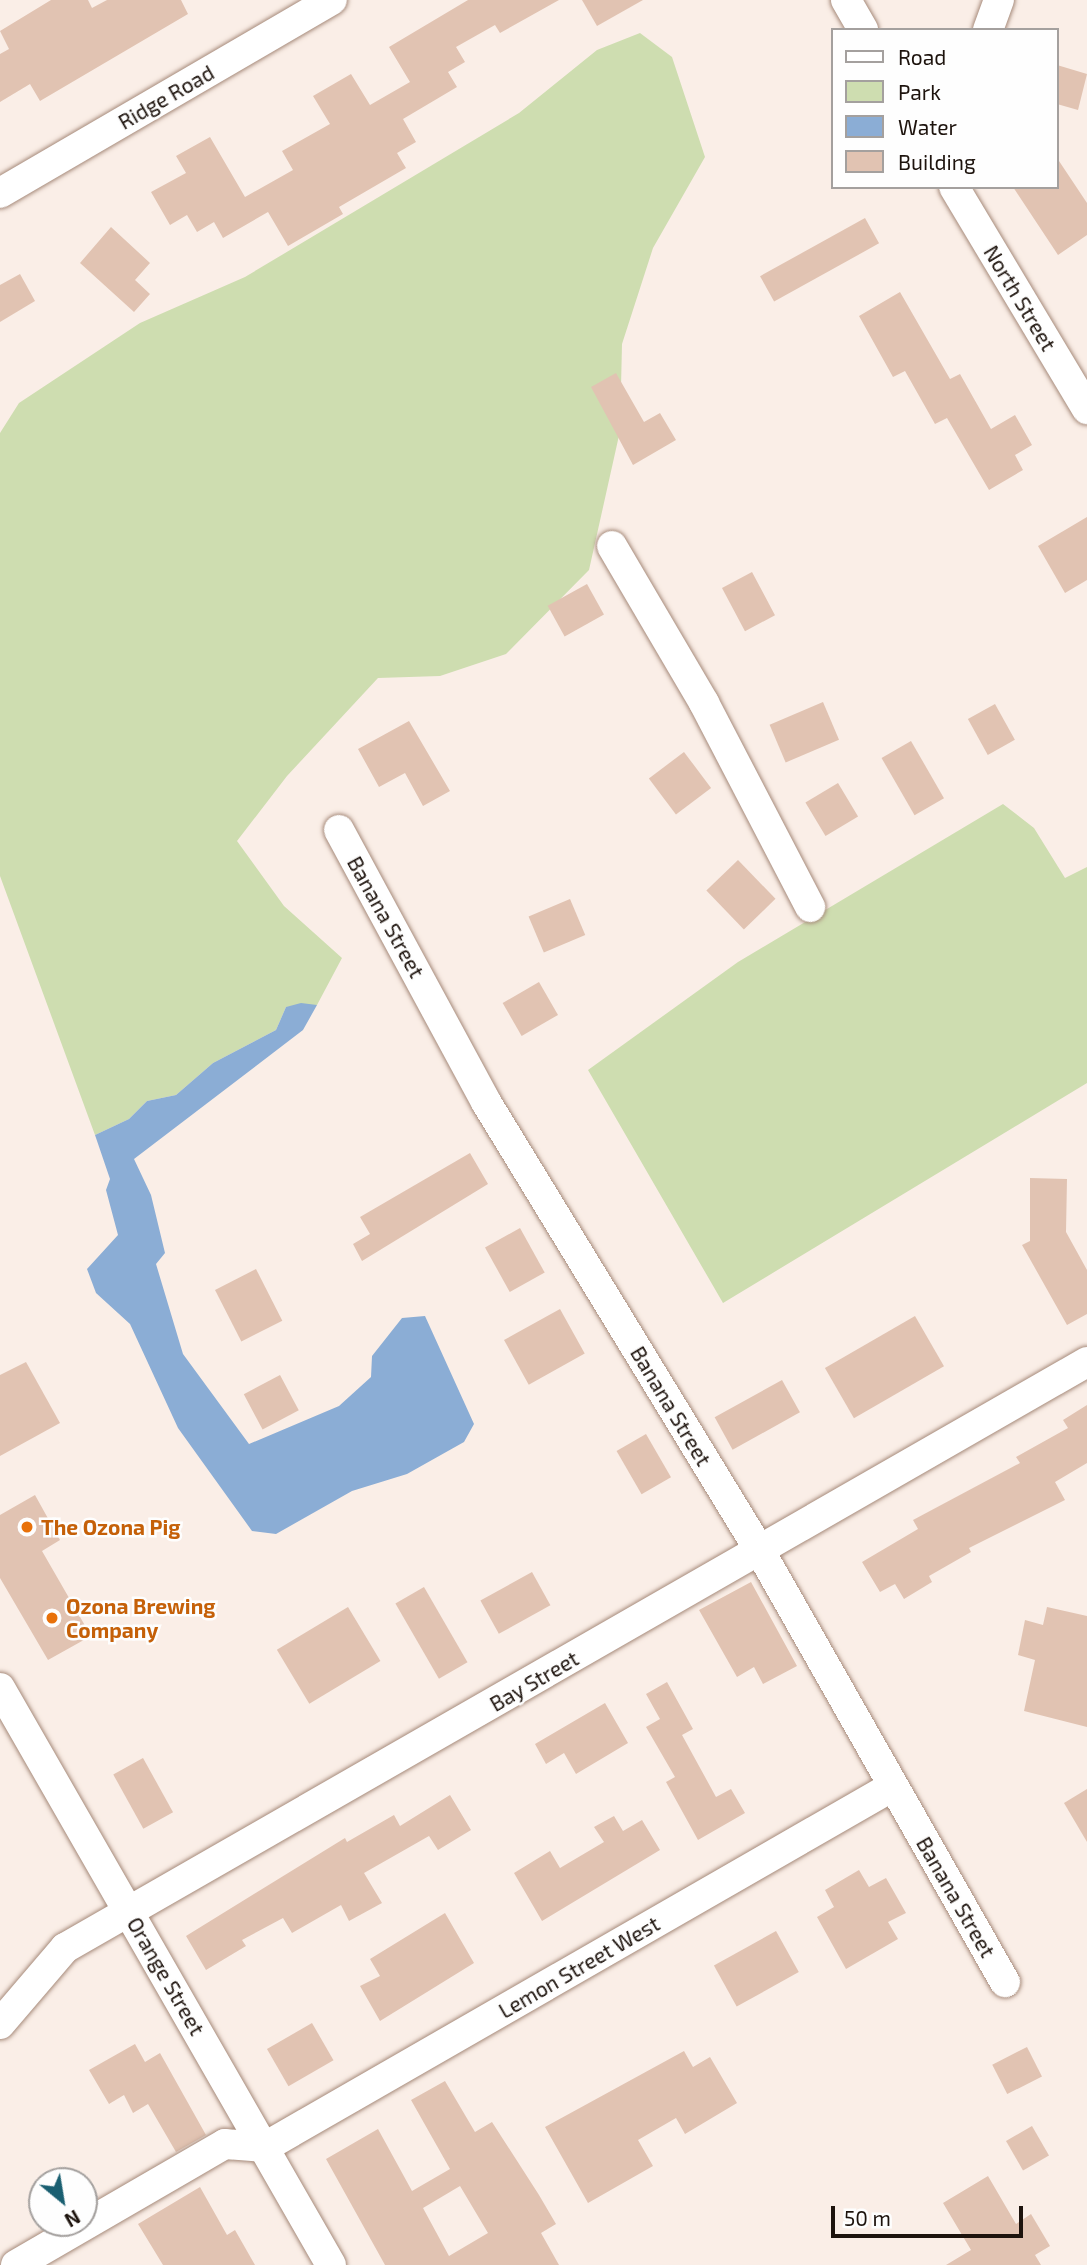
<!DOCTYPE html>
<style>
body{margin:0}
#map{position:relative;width:1087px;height:2265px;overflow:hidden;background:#faeee7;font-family:"Exo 2",sans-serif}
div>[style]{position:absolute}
.green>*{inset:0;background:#ceddb0}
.water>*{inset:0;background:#8badd5}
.building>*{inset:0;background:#e1c3b2;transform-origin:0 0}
.roads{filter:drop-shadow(0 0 2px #a68a7a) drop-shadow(0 0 2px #a68a7a)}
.minor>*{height:30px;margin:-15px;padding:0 15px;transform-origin:15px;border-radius:15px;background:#fff}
.dots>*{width:19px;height:19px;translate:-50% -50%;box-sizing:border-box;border:4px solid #fefefe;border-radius:50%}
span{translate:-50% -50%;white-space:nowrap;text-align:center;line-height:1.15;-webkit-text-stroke:5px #fefefe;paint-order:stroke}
.street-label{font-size:21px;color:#1d130d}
.food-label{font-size:21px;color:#c56008;font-weight:700}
.left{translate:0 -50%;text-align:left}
.legend{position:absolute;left:831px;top:28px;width:228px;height:161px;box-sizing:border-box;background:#fefefe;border:2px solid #a4a09e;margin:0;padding:9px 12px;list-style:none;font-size:21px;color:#1d130d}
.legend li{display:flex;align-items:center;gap:14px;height:35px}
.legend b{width:35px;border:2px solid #a4a09e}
.north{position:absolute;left:28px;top:2167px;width:70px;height:70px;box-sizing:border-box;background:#fefefe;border:2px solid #a4a09e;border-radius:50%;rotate:150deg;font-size:19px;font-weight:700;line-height:28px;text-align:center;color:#1d130d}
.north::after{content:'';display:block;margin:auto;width:24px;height:32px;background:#1a5f71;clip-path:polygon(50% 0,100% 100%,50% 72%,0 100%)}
.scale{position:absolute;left:831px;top:2206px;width:192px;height:32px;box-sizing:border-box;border:4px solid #1d130d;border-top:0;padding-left:9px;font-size:21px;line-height:24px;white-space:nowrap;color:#1d130d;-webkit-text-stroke:5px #fefefe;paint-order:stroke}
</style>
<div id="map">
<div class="green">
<i style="clip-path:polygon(640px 33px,672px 57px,705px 157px,653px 248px,622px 344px,620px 431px,589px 570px,506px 654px,440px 676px,378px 678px,287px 776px,237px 841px,284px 906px,342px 958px,317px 1005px,286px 1007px,276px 1030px,213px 1063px,176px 1095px,147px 1101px,129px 1119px,95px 1135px,0 876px,0 433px,19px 403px,140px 323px,245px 277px,519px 113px,597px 50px)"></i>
<i style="clip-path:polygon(1003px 804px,1034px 828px,1065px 878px,1087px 867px,1087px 1083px,723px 1303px,588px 1070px,738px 962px)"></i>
</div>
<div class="water">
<i style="clip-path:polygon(301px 1003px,317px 1005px,303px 1030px,134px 1159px,151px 1195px,165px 1253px,156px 1264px,183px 1354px,249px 1444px,339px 1406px,371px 1377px,372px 1356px,402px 1318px,425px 1316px,474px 1424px,464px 1442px,407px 1474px,352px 1491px,276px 1534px,252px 1531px,178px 1428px,130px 1324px,96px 1293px,87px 1269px,118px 1235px,106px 1190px,110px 1179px,95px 1135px,129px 1119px,147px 1101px,176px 1095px,213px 1063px,276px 1030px,286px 1007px)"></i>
</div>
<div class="building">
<i style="clip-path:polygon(51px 0,88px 0,92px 8px,107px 0,181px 0,188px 14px,40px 101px,30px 84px,0 102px,0 54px,9px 49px,0 31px)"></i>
<i style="clip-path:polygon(468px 0,559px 0,500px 33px,495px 25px,456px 47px,465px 62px,448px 72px,457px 87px,403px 119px,416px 142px,397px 153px,406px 168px,339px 207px,343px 214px,288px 246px,268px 212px,223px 238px,214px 222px,197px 232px,187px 215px,170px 225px,151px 192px,186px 173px,176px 156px,210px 137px,245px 197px,293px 170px,282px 151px,330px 124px,313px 96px,351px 74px,370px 105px,410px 82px,389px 47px)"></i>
<i style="clip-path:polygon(582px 0,643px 0,597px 26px)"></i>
<i style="clip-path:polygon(1057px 65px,1087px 74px,1078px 110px,1057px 104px)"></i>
<i style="clip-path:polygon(1057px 158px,1087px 203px,1087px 235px,1058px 255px,1013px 187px,1057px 187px)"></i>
<i style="left:865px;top:218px;width:29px;height:120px;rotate:61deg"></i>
<i style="clip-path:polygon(111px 227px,150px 263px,135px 280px,150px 294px,134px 312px,80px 263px)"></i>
<i style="clip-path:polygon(20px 274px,35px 301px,0 322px,0 285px)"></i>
<i style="clip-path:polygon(900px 292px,950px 379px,960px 374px,991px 429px,1015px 415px,1032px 445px,1015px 455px,1023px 470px,989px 490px,947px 418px,935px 424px,905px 371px,893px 377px,859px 316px)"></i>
<i style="clip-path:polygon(616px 373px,644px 422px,660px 413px,676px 440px,633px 465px,591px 387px)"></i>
<i style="clip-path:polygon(1087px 517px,1087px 580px,1065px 593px,1038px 546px)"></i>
<i style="left:752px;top:572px;width:49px;height:34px;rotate:62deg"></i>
<i style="left:587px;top:584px;width:35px;height:45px;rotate:61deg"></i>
<i style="left:823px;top:702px;width:41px;height:58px;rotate:67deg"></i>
<i style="left:995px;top:704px;width:41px;height:31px;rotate:61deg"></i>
<i style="clip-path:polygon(409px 721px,450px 791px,423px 806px,405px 773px,379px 787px,358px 749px)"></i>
<i style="left:911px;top:741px;width:66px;height:34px;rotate:60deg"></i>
<i style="left:684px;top:752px;width:45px;height:44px;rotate:53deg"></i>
<i style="left:838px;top:783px;width:39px;height:38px;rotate:59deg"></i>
<i style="left:738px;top:860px;width:54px;height:44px;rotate:46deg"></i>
<i style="left:570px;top:899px;width:39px;height:45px;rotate:67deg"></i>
<i style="left:539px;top:982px;width:38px;height:42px;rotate:60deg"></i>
<i style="clip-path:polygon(470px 1153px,488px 1184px,362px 1261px,353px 1244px,370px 1234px,360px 1217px)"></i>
<i style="clip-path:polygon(1030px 1178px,1067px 1179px,1066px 1232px,1087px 1270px,1087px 1314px,1067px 1325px,1022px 1245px,1030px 1241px)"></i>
<i style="left:520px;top:1228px;width:51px;height:40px;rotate:61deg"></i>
<i style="left:256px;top:1269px;width:58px;height:46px;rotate:63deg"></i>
<i style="left:560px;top:1309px;width:51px;height:64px;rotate:61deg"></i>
<i style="left:915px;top:1316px;width:58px;height:104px;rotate:60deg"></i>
<i style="clip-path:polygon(26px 1362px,60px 1423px,0 1456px,0 1375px)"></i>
<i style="left:280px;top:1375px;width:40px;height:41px;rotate:62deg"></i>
<i style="left:782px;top:1380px;width:37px;height:77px;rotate:61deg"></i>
<i style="clip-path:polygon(1087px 1405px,1087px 1463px,1055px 1482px,1065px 1500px,969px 1548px,971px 1552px,929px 1576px,932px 1582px,904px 1599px,895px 1584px,880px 1592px,862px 1562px,918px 1529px,913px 1520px,1020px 1463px,1016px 1457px,1068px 1428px,1063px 1420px)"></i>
<i style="left:646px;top:1434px;width:50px;height:34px;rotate:60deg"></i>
<i style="clip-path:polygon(35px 1495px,60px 1540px,42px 1551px,91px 1636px,48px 1660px,0 1578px,0 1515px)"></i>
<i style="left:532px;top:1572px;width:38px;height:59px;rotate:61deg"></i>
<i style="clip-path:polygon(751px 1582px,797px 1666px,763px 1684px,754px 1667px,737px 1677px,699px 1610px)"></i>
<i style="left:424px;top:1587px;width:87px;height:33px;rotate:60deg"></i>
<i style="left:348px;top:1607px;width:63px;height:83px;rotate:59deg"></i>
<i style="clip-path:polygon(1047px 1607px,1087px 1616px,1087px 1727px,1024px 1711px,1035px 1660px,1018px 1655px,1025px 1620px,1043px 1625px)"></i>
<i style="clip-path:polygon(667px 1682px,693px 1729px,682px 1735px,716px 1797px,731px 1789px,745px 1813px,698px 1840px,666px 1782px,675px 1777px,646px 1727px,660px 1719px,646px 1694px)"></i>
<i style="clip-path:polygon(605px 1703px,628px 1743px,576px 1774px,564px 1753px,546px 1764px,535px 1744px)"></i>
<i style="left:143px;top:1758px;width:62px;height:34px;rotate:61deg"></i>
<i style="clip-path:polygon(1087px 1789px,1087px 1842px,1064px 1803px)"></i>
<i style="clip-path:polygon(450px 1795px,471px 1830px,438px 1850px,429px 1836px,364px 1873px,382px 1903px,349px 1921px,341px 1905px,292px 1933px,283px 1918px,242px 1940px,246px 1946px,206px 1970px,186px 1936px,345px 1838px,347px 1842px,394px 1815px,400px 1826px)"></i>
<i style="clip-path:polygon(614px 1816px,623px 1831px,642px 1820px,660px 1850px,542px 1921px,514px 1873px,550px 1851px,560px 1868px,604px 1842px,594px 1827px)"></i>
<i style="clip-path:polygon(859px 1870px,869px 1887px,886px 1878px,906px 1913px,888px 1922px,898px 1939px,846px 1969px,817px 1917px,834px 1907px,825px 1890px)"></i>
<i style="clip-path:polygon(445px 1913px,474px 1963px,380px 2021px,360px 1986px,380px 1976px,370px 1959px)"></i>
<i style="left:776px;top:1931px;width:47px;height:71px;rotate:61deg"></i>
<i style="left:312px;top:2023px;width:43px;height:52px;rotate:60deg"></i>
<i style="clip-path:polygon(135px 2044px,145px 2062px,160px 2053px,206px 2135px,176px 2152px,148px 2104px,133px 2113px,124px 2095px,109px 2104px,89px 2070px)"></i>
<i style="left:1027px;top:2047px;width:33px;height:39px;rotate:63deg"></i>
<i style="clip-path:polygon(684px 2051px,693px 2067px,710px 2057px,737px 2103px,685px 2134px,676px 2118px,638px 2140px,653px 2166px,588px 2203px,545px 2127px)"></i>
<i style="clip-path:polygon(evenodd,445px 2081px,475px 2132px,492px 2122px,539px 2195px,556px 2224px,541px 2233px,559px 2265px,385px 2265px,326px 2159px,378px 2129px,412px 2191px,450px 2169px,411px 2100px,445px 2081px,460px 2186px,488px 2233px,449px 2256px,423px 2208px,460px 2186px)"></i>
<i style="left:1032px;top:2126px;width:34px;height:30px;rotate:60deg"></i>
<i style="clip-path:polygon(988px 2176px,1016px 2224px,1031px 2214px,1050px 2246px,1035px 2255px,1041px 2265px,946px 2265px,971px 2250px,943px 2203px)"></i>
<i style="clip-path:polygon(200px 2187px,227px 2235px,235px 2230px,255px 2265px,163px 2265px,138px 2224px)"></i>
</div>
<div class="roads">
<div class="minor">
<i style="left:846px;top:0;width:34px;rotate:60deg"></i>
<i style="left:988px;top:30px;width:32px;rotate:-70deg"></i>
<i style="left:954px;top:187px;width:259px;rotate:59.1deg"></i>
<i style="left:0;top:193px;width:384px;rotate:-30.2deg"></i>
<i style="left:612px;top:546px;width:182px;rotate:59.6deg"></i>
<i style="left:704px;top:703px;width:230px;rotate:62.5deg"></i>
<i style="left:339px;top:830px;width:309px;rotate:61.6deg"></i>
<i style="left:486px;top:1102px;width:526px;rotate:58.61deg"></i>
<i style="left:760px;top:1551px;width:496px;rotate:60.4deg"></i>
<i style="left:0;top:1688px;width:665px;rotate:60.16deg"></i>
<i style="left:0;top:2024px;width:100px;rotate:-49.5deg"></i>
<i style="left:65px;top:1948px;width:1178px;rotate:-29.83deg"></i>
<i style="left:16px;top:2265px;width:241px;rotate:-30.1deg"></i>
<i style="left:225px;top:2144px;width:40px;rotate:4.3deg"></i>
<i style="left:265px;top:2147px;width:724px;rotate:-29.89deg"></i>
</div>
</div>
<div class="dots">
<i style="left:27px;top:1527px;background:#e8710a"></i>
<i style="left:52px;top:1618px;background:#e8710a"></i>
</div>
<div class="street-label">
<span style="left:166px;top:97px;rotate:-30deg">Ridge Road</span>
<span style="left:1020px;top:298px;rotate:59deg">North Street</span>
<span style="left:386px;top:917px;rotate:61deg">Banana Street</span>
<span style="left:671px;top:1406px;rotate:59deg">Banana Street</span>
<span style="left:534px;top:1681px;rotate:-30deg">Bay Street</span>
<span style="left:956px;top:1897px;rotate:60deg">Banana Street</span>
<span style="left:579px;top:1967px;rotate:-30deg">Lemon Street West</span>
<span style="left:166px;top:1976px;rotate:60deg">Orange Street</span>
</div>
<div class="food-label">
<span class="left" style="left:41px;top:1527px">The Ozona Pig</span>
<span class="left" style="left:66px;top:1618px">Ozona Brewing<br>Company</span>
</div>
<ul class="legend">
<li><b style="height:9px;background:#fff"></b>Road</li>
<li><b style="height:19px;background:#ceddb0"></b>Park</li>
<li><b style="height:19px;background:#8badd5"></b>Water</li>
<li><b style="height:19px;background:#e1c3b2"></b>Building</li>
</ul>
<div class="north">N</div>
<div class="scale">50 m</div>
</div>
